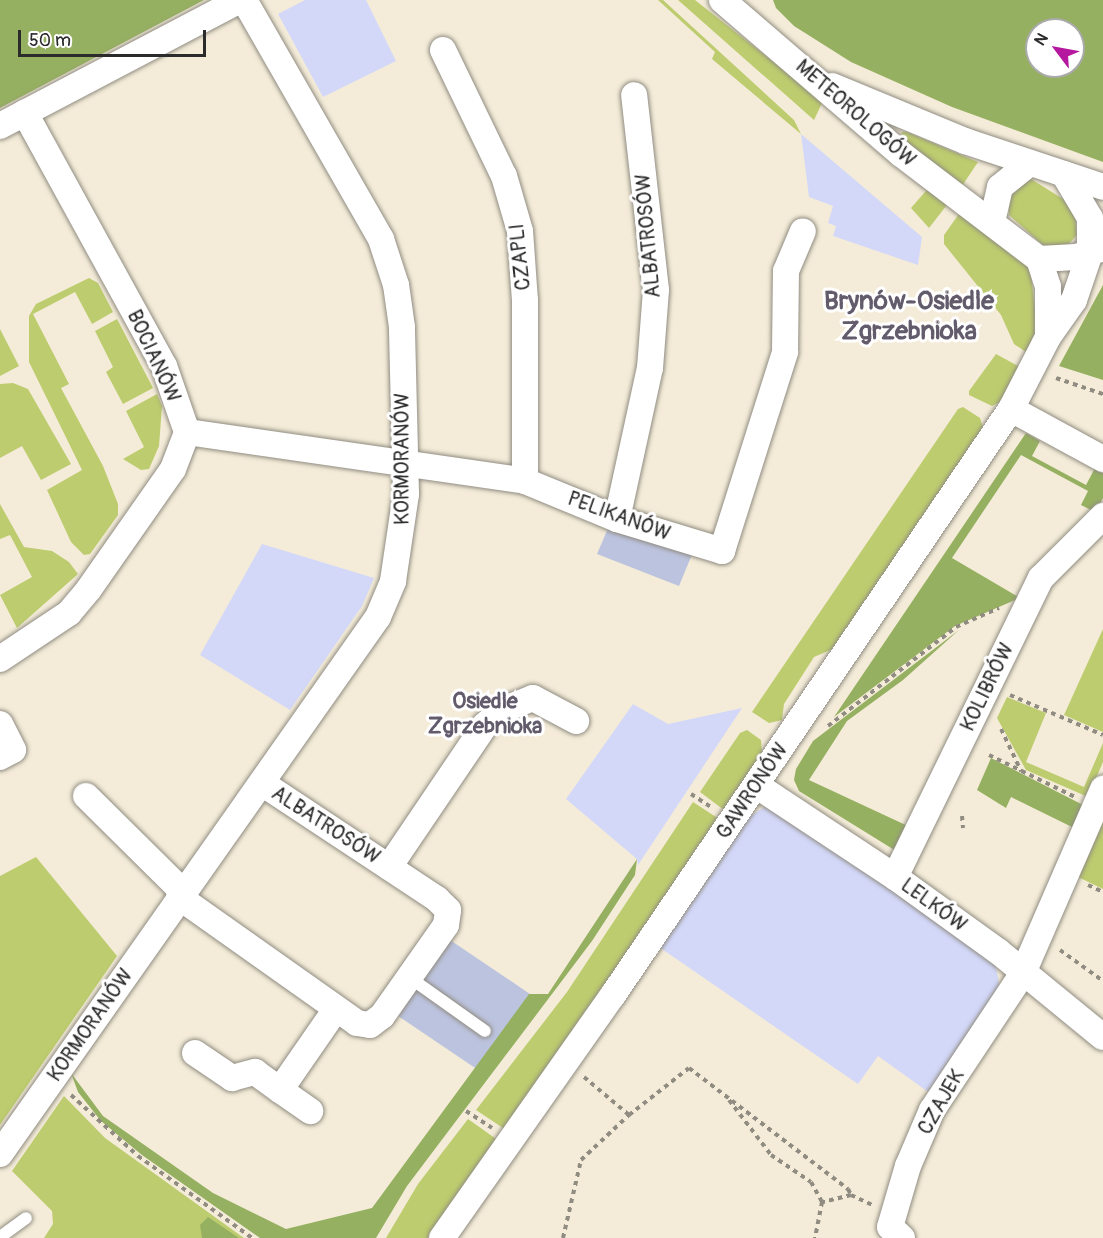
<!DOCTYPE html>
<meta charset="utf-8">
<style>
body{margin:0}
#map{position:relative;width:1103px;height:1238px;overflow:hidden;background:#f4ecd8;font-family:Pangolin,sans-serif}
div>[style]{position:absolute}
.built>*{inset:0;background:#d3d8f9}
.industrial>*{inset:0;background:#bcc3de;transform-origin:0 0}
.green>*{inset:0;background:#bdcc6e}
.forest>*{inset:0;background:#96b061}
.path>*{height:4px;margin-top:-2px;transform-origin:0;background:repeating-linear-gradient(90deg,#908c82 0 4.5px,transparent 0 9px)}
.roads{filter:drop-shadow(0 0 2px #908c82) drop-shadow(0 0 2px #908c82)}
.lane>*{height:12px;margin:-6px;padding:0 6px;transform-origin:6px;border-radius:6px;background:#fff}
.street>*{height:26px;margin:-13px;padding:0 13px;transform-origin:13px;border-radius:13px;background:#fff}
span{translate:-50% -50%;white-space:nowrap;text-align:center;line-height:1.15;-webkit-text-stroke:6px #fff;paint-order:stroke}
.street-label{font-size:20px;color:#2b2b2b}
.quarter-label{font-size:22px;color:#625b6b;font-weight:700}
.district-label{font-size:26px;color:#625b6b;font-weight:700}
.north{position:absolute;left:1025px;top:18px;width:60px;height:60px;box-sizing:border-box;background:#fff;border:2px solid #aaa;border-radius:50%;rotate:302deg;font-size:16px;font-weight:700;line-height:24px;text-align:center;color:#2b2b2b}
.north::after{content:'';display:block;margin:auto;width:21px;height:27px;background:#b5179e;clip-path:polygon(50% 0,100% 100%,50% 72%,0 100%)}
.scale{position:absolute;left:18px;top:30px;width:188px;height:27px;box-sizing:border-box;border:3px solid #2b2b2b;border-top:0;padding-left:8px;font-size:18px;line-height:21px;white-space:nowrap;color:#2b2b2b;-webkit-text-stroke:4px #fff;paint-order:stroke}
</style>
<div id="map">
<div class="built">
<i style="clip-path:polygon(305px 0,366px 0,396px 61px,323px 97px,278px 14px)"></i>
<i style="clip-path:polygon(801px 134px,922px 237px,918px 265px,833px 236px,836px 226px,828px 223px,833px 206px,809px 197px)"></i>
<i style="clip-path:polygon(262px 544px,374px 578px,362px 606px,290px 710px,200px 655px)"></i>
<i style="clip-path:polygon(633px 704px,668px 724px,742px 708px,638px 865px,637px 859px,566px 799px)"></i>
<i style="clip-path:polygon(764px 807px,774px 808px,986px 949px,996px 966px,1000px 989px,931px 1094px,878px 1056px,858px 1084px,659px 947px,746px 819px)"></i>
</div>
<div class="industrial">
<i style="clip-path:polygon(609px 526px,693px 552px,679px 586px,597px 554px)"></i>
<i style="left:450px;top:940px;width:96px;height:92px;rotate:34deg"></i>
</div>
<div class="green">
<i style="clip-path:polygon(658px 0,663px 0,794px 120px,801px 134px,712px 59px,715px 52px)"></i>
<i style="clip-path:polygon(678px 0,695px 0,823px 101px,814px 120px)"></i>
<i style="clip-path:polygon(902px 132px,907px 132px,978px 162px,962px 186px,904px 147px,900px 137px)"></i>
<i style="clip-path:polygon(1031px 179px,1063px 199px,1075px 214px,1077px 235px,1064px 249px,1043px 245px,1009px 215px,1009px 193px)"></i>
<i style="clip-path:polygon(931px 185px,950px 201px,929px 228px,911px 208px)"></i>
<i style="clip-path:polygon(961px 211px,1025px 262px,1031px 273px,1037px 329px,1026px 352px,1014px 344px,1001px 315px,944px 244px,944px 235px)"></i>
<i style="clip-path:polygon(89px 278px,98px 283px,113px 312px,92px 324px,75px 292px,33px 314px,69px 384px,61px 388px,103px 466px,118px 504px,118px 515px,90px 554px,84px 555px,71px 542px,47px 490px,82px 470px,29px 362px,29px 316px,36px 304px)"></i>
<i style="clip-path:polygon(117px 319px,153px 388px,123px 404px,106px 372px,113px 367px,95px 331px)"></i>
<i style="clip-path:polygon(0 329px,19px 366px,0 376px)"></i>
<i style="clip-path:polygon(996px 354px,1020px 367px,1002px 401px,992px 406px,969px 395px,969px 391px)"></i>
<i style="clip-path:polygon(13px 383px,28px 389px,71px 464px,41px 480px,22px 446px,0 458px,0 384px)"></i>
<i style="clip-path:polygon(157px 394px,162px 406px,159px 446px,149px 469px,141px 470px,123px 459px,144px 447px,126px 411px)"></i>
<i style="clip-path:polygon(963px 407px,980px 418px,983px 427px,835px 648px,814px 657px,784px 704px,782px 720px,769px 723px,752px 712px,958px 409px)"></i>
<i style="clip-path:polygon(0 504px,24px 547px,52px 551px,69px 562px,78px 574px,17px 628px,0 595px,32px 577px,10px 535px,0 539px)"></i>
<i style="clip-path:polygon(1103px 629px,1103px 732px,1064px 715px)"></i>
<i style="clip-path:polygon(1007px 697px,1046px 713px,1026px 762px,1084px 787px,1103px 743px,1103px 762px,1088px 797px,1026px 770px,997px 718px)"></i>
<i style="clip-path:polygon(747px 730px,761px 740px,762px 753px,724px 810px,700px 792px,740px 733px)"></i>
<i style="clip-path:polygon(693px 802px,719px 819px,506px 1130px,476px 1110px,567px 992px)"></i>
<i style="clip-path:polygon(1103px 821px,1103px 889px,1078px 877px)"></i>
<i style="clip-path:polygon(36px 857px,117px 956px,0 1125px,0 876px)"></i>
<i style="clip-path:polygon(64px 1096px,105px 1138px,244px 1238px,44px 1238px,53px 1224px,52px 1211px,12px 1171px)"></i>
<i style="clip-path:polygon(468px 1119px,499px 1141px,428px 1238px,386px 1238px,418px 1184px)"></i>
</div>
<div class="forest">
<i style="clip-path:polygon(0 0,204px 0,0 108px)"></i>
<i style="clip-path:polygon(evenodd,773px 0,1103px 0,1103px 162px,952px 107px,851px 62px,794px 26px,776px 8px,773px 0,1037px 30px,1073px 30px,1073px 66px,1037px 66px,1037px 30px)"></i>
<i style="clip-path:polygon(1103px 285px,1103px 380px,1059px 366px)"></i>
<i style="clip-path:polygon(1026px 433px,1040px 441px,1032px 456px,1086px 485px,1095px 468px,1103px 473px,1103px 498px,1095px 512px,1081px 505px,1088px 491px,1021px 455px,952px 558px,1020px 598px,955px 626px,834px 717px)"></i>
<i style="clip-path:polygon(959px 630px,903px 680px,847px 721px,809px 780px,910px 827px,896px 851px,799px 791px,794px 780px,796px 769px,813px 741px)"></i>
<i style="clip-path:polygon(991px 758px,1085px 806px,1076px 829px,1011px 797px,1006px 808px,977px 790px)"></i>
<i style="clip-path:polygon(637px 859px,635px 875px,592px 941px,407px 1186px,376px 1238px,260px 1238px,142px 1155px,101px 1121px,78px 1092px,71px 1073px,103px 1116px,213px 1193px,286px 1229px,372px 1208px,529px 994px,548px 994px)"></i>
<i style="clip-path:polygon(208px 1217px,239px 1238px,202px 1238px,200px 1225px)"></i>
</div>
<div class="path">
<i style="left:1056px;top:378px;width:50px;rotate:18.8deg"></i>
<i style="left:1010px;top:695px;width:101px;rotate:23.3deg"></i>
<i style="left:828px;top:726px;width:162px;rotate:-37.7deg"></i>
<i style="left:956px;top:627px;width:47px;rotate:-23.8deg"></i>
<i style="left:1001px;top:729px;width:47px;rotate:64.5deg"></i>
<i style="left:989px;top:755px;width:96px;rotate:26deg"></i>
<i style="left:691px;top:794px;width:24px;rotate:33deg"></i>
<i style="left:962px;top:816px;width:12px;rotate:85deg"></i>
<i style="left:1088px;top:885px;width:17px;rotate:25deg"></i>
<i style="left:1060px;top:950px;width:53px;rotate:35.8deg"></i>
<i style="left:584px;top:1077px;width:59px;rotate:40.2deg"></i>
<i style="left:629px;top:1115px;width:76px;rotate:-38.1deg"></i>
<i style="left:689px;top:1068px;width:200px;rotate:37.3deg"></i>
<i style="left:848px;top:1189px;width:7px;rotate:63deg"></i>
<i style="left:851px;top:1195px;width:30px;rotate:166deg"></i>
<i style="left:822px;top:1202px;width:37px;rotate:101deg"></i>
<i style="left:71px;top:1095px;width:91px;rotate:42.3deg"></i>
<i style="left:138px;top:1156px;width:140px;rotate:35.7deg"></i>
<i style="left:729px;top:1100px;width:69px;rotate:52.6deg"></i>
<i style="left:771px;top:1155px;width:48px;rotate:34deg"></i>
<i style="left:811px;top:1182px;width:23px;rotate:61deg"></i>
<i style="left:466px;top:1111px;width:31px;rotate:33deg"></i>
<i style="left:851px;top:1195px;width:23px;rotate:25deg"></i>
<i style="left:563px;top:1238px;width:80px;rotate:-77deg"></i>
<i style="left:581px;top:1160px;width:66px;rotate:-43.2deg"></i>
</div>
<div class="roads">
<div class="lane">
<i style="left:409px;top:977px;width:93px;rotate:35.4deg"></i>
<i style="left:0;top:1237px;width:32px;rotate:-36deg"></i>
</div>
<div class="street">
<i style="left:722px;top:0;width:236px;rotate:40.7deg"></i>
<i style="left:901px;top:154px;width:173px;rotate:37.3deg"></i>
<i style="left:1039px;top:259px;width:37px;rotate:-3deg"></i>
<i style="left:1076px;top:257px;width:28px;rotate:-18deg"></i>
<i style="left:443px;top:50px;width:140px;rotate:64.2deg"></i>
<i style="left:504px;top:176px;width:57px;rotate:73.8deg"></i>
<i style="left:520px;top:231px;width:69px;rotate:85.9deg"></i>
<i style="left:525px;top:300px;width:181px;rotate:90deg"></i>
<i style="left:832px;top:86px;width:144px;rotate:22.5deg"></i>
<i style="left:965px;top:141px;width:145px;rotate:18.4deg"></i>
<i style="left:0;top:126px;width:271px;rotate:-27.7deg"></i>
<i style="left:992px;top:222px;width:36px;rotate:-77deg"></i>
<i style="left:1000px;top:187px;width:38px;rotate:-39deg"></i>
<i style="left:1039px;top:259px;width:29px;rotate:72deg"></i>
<i style="left:1048px;top:287px;width:49px;rotate:90deg"></i>
<i style="left:1011px;top:409px;width:105px;rotate:28.5deg"></i>
<i style="left:187px;top:432px;width:342px;rotate:8.2deg"></i>
<i style="left:525px;top:481px;width:100px;rotate:22.4deg"></i>
<i style="left:617px;top:519px;width:110px;rotate:16.9deg"></i>
<i style="left:722px;top:551px;width:209px;rotate:-72.4deg"></i>
<i style="left:785px;top:352px;width:81px;rotate:-89.3deg"></i>
<i style="left:786px;top:271px;width:43px;rotate:-67deg"></i>
<i style="left:617px;top:519px;width:155px;rotate:-77.7deg"></i>
<i style="left:650px;top:368px;width:78px;rotate:-85.6deg"></i>
<i style="left:656px;top:290px;width:196px;rotate:-96.4deg"></i>
<i style="left:0;top:659px;width:83px;rotate:-33.7deg"></i>
<i style="left:69px;top:613px;width:31px;rotate:-50deg"></i>
<i style="left:89px;top:589px;width:146px;rotate:-55deg"></i>
<i style="left:173px;top:469px;width:40px;rotate:-69deg"></i>
<i style="left:187px;top:432px;width:70px;rotate:-109.2deg"></i>
<i style="left:164px;top:366px;width:289px;rotate:-118.8deg"></i>
<i style="left:0;top:724px;width:29px;rotate:63deg"></i>
<i style="left:13px;top:750px;width:15px;rotate:152deg"></i>
<i style="left:756px;top:785px;width:167px;rotate:33.5deg"></i>
<i style="left:895px;top:877px;width:128px;rotate:35.8deg"></i>
<i style="left:999px;top:952px;width:134px;rotate:39.3deg"></i>
<i style="left:86px;top:796px;width:136px;rotate:44.7deg"></i>
<i style="left:389px;top:867px;width:171px;rotate:-55.9deg"></i>
<i style="left:485px;top:725px;width:23px;rotate:-40deg"></i>
<i style="left:503px;top:710px;width:32px;rotate:-22deg"></i>
<i style="left:533px;top:698px;width:49px;rotate:28.1deg"></i>
<i style="left:895px;top:877px;width:333px;rotate:-64deg"></i>
<i style="left:1041px;top:578px;width:88px;rotate:-45deg"></i>
<i style="left:179px;top:897px;width:218px;rotate:35.3deg"></i>
<i style="left:357px;top:1023px;width:13px;rotate:9deg"></i>
<i style="left:370px;top:1025px;width:15px;rotate:-37deg"></i>
<i style="left:382px;top:1016px;width:111px;rotate:-54.9deg"></i>
<i style="left:446px;top:925px;width:15px;rotate:-82deg"></i>
<i style="left:448px;top:910px;width:16px;rotate:-135deg"></i>
<i style="left:437px;top:899px;width:209px;rotate:-146.5deg"></i>
<i style="left:195px;top:1053px;width:45px;rotate:34deg"></i>
<i style="left:232px;top:1078px;width:24px;rotate:-15deg"></i>
<i style="left:255px;top:1072px;width:31px;rotate:36deg"></i>
<i style="left:280px;top:1090px;width:98px;rotate:-55.3deg"></i>
<i style="left:280px;top:1090px;width:37px;rotate:35deg"></i>
<i style="left:0;top:1154px;width:657px;rotate:-54.86deg"></i>
<i style="left:378px;top:617px;width:39px;rotate:-67deg"></i>
<i style="left:393px;top:581px;width:88px;rotate:-81.5deg"></i>
<i style="left:406px;top:494px;width:167px;rotate:-91.4deg"></i>
<i style="left:402px;top:327px;width:42px;rotate:-98.1deg"></i>
<i style="left:396px;top:285px;width:48px;rotate:-108.1deg"></i>
<i style="left:381px;top:239px;width:275px;rotate:-119.8deg"></i>
<i style="left:442px;top:1238px;width:297px;rotate:-54.9deg"></i>
<i style="left:613px;top:995px;width:708px;rotate:-55.82deg"></i>
<i style="left:1011px;top:409px;width:81px;rotate:-62.8deg"></i>
<i style="left:1048px;top:337px;width:45px;rotate:-54.9deg"></i>
<i style="left:1074px;top:300px;width:50px;rotate:-71.2deg"></i>
<i style="left:1090px;top:253px;width:35px;rotate:-90deg"></i>
<i style="left:1090px;top:218px;width:51px;rotate:-120.6deg"></i>
<i style="left:902px;top:1238px;width:16px;rotate:-137deg"></i>
<i style="left:890px;top:1227px;width:64px;rotate:-73.6deg"></i>
<i style="left:908px;top:1166px;width:61px;rotate:-66.8deg"></i>
<i style="left:932px;top:1110px;width:164px;rotate:-56.4deg"></i>
<i style="left:1023px;top:973px;width:201px;rotate:-66.5deg"></i>
</div>
</div>
<div class="street-label">
<span style="left:856px;top:113px;rotate:41deg">METEOROLOGÓW</span>
<span style="left:648px;top:236px;rotate:-95deg">ALBATROSÓW</span>
<span style="left:520px;top:257px;rotate:-96deg">CZAPLI</span>
<span style="left:154px;top:356px;rotate:65deg">BOCIANÓW</span>
<span style="left:402px;top:459px;rotate:-90deg">KORMORANÓW</span>
<span style="left:619px;top:516px;rotate:20deg">PELIKANÓW</span>
<span style="left:987px;top:687px;rotate:-64deg">KOLIBRÓW</span>
<span style="left:752px;top:791px;rotate:-56deg">GAWRONÓW</span>
<span style="left:326px;top:825px;rotate:33deg">ALBATROSÓW</span>
<span style="left:934px;top:905px;rotate:36deg">LELKÓW</span>
<span style="left:90px;top:1025px;rotate:-55deg">KORMORANÓW</span>
<span style="left:941px;top:1102px;rotate:-60deg">CZAJEK</span>
</div>
<div class="quarter-label">
<span style="left:485px;top:714px">Osiedle<br>Zgrzebnioka</span>
</div>
<div class="district-label">
<span style="left:909px;top:317px">Brynów-Osiedle<br>Zgrzebnioka</span>
</div>
<div class="north">N</div>
<div class="scale">50 m</div>
</div>
